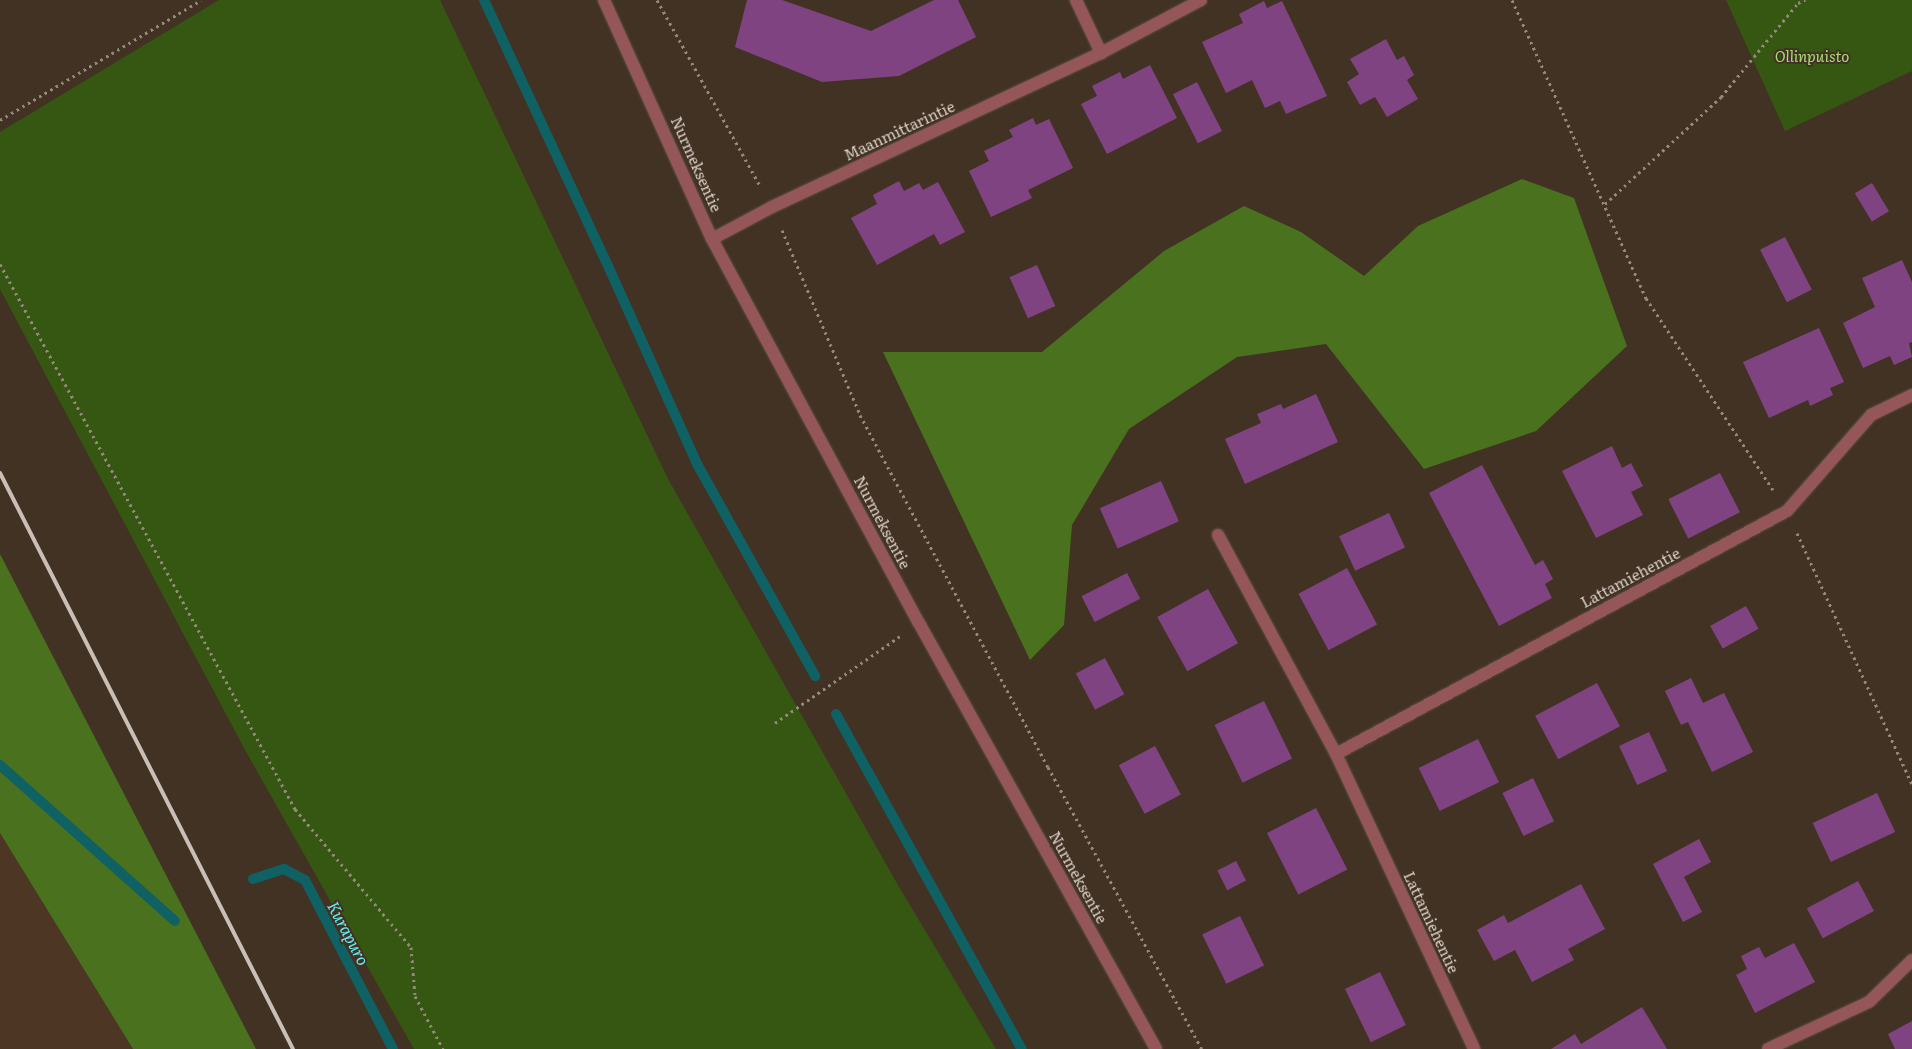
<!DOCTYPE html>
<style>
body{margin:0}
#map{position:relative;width:1912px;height:1049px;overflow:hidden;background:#423224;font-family:Literata,serif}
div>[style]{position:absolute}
.built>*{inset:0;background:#4d3724}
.green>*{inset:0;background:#365712}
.forest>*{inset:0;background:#49711e}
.stream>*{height:10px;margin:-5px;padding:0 5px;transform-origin:5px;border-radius:5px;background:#0f6164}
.building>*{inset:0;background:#804382;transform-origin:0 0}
.path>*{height:3px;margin-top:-1.5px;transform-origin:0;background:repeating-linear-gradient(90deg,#95887d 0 2.5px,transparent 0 6.5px)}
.roads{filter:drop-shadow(0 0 1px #5e4f42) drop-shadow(0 0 1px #5e4f42)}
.minor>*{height:12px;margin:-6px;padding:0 6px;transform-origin:6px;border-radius:6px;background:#945659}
.rail>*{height:4px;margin:-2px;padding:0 2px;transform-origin:2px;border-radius:2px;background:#cabfb6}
span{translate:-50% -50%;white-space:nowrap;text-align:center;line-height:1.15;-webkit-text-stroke:4px #423224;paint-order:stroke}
.park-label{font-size:15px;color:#a5df73;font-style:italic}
.street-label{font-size:15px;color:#dcd2c9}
.water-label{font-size:16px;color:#63eff4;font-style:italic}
</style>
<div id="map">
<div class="built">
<i style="clip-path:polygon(0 833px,133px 1049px,0 1049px)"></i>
</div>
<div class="green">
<i style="clip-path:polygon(219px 0,440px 0,668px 479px,899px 887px,996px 1049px,414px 1049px,244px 748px,0 289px,0 132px)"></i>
<i style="clip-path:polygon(1726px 0,1912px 0,1912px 71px,1785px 131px)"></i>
</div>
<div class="forest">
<i style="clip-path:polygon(1522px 179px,1574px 198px,1627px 346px,1536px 431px,1424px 469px,1326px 344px,1237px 357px,1129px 429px,1072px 525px,1064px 625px,1030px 660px,883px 352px,1042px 352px,1164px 251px,1244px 206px,1301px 232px,1364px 276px,1418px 226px)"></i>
<i style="clip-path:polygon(0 554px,256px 1049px,133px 1049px,0 833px)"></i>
</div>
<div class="stream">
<i style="left:484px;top:0;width:296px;rotate:65deg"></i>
<i style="left:609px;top:268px;width:213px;rotate:65.8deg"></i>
<i style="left:696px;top:462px;width:245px;rotate:60.9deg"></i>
<i style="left:836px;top:714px;width:383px;rotate:61deg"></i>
<i style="left:0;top:765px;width:234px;rotate:41.7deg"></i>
<i style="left:253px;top:879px;width:33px;rotate:-18deg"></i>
<i style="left:284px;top:869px;width:24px;rotate:28deg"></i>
<i style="left:305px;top:880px;width:191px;rotate:62.5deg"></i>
</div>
<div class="building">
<i style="clip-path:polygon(747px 0,782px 0,871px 31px,934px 0,958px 0,976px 37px,899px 76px,822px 82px,735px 47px)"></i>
<i style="clip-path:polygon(1264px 1px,1267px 8px,1282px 1px,1327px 96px,1286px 114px,1280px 101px,1265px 108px,1252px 80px,1226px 93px,1202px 42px,1243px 23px,1239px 14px)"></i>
<i style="clip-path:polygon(1386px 39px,1397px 60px,1404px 56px,1414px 75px,1407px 80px,1418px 99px,1387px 117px,1375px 97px,1360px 105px,1347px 82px,1359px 74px,1350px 59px)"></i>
<i style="clip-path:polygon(1150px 65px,1177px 118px,1107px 154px,1081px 104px,1097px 96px,1092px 86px,1120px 72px,1123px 79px)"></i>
<i style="left:1197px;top:82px;width:55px;height:27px;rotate:63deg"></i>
<i style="clip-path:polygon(1033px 118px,1036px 125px,1049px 119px,1073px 168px,1028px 190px,1032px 198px,991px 217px,969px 171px,989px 161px,984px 151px,1013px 137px,1009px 130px)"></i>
<i style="clip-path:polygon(899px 181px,904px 191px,919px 183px,923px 190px,938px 182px,965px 232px,940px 245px,934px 234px,877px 265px,851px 218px,877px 204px,873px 195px)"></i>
<i style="left:1872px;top:183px;width:33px;height:20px;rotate:59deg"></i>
<i style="left:1785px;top:237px;width:59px;height:28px;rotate:63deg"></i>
<i style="clip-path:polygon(1902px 260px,1912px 282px,1912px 342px,1909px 343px,1912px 357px,1894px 365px,1890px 356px,1863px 368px,1843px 323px,1875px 307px,1862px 278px)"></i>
<i style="left:1037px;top:265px;width:45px;height:30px;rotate:66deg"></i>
<i style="clip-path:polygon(1819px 328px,1844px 382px,1830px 388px,1833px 395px,1810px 406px,1808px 400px,1769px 418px,1743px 362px)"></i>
<i style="clip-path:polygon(1316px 394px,1338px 442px,1245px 484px,1225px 439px,1261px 423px,1257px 414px,1281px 404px,1283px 409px)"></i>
<i style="clip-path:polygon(1612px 446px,1622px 468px,1631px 463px,1643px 486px,1631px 492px,1643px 515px,1596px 538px,1562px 471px)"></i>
<i style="clip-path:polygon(1482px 465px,1535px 565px,1543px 560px,1553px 579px,1545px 584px,1552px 598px,1499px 626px,1429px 493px)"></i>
<i style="left:1720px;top:473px;width:44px;height:58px;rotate:63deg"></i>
<i style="left:1161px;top:481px;width:44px;height:67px;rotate:66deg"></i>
<i style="left:1389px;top:513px;width:38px;height:55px;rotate:65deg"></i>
<i style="left:1347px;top:568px;width:64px;height:55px;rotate:62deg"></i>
<i style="left:1127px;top:573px;width:29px;height:51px;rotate:63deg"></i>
<i style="left:1208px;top:589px;width:62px;height:58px;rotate:61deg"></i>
<i style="left:1746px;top:606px;width:26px;height:41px;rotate:61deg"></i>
<i style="left:1105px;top:658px;width:41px;height:33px;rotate:62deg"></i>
<i style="clip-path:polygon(1691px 678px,1703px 703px,1724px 693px,1753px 752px,1712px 772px,1688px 722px,1681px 725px,1665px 691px)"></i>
<i style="left:1597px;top:683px;width:49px;height:70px;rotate:62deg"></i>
<i style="left:1264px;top:701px;width:64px;height:55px;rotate:64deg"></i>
<i style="left:1649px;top:732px;width:43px;height:33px;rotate:65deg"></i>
<i style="left:1478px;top:739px;width:48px;height:66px;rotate:64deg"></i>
<i style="left:1155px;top:746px;width:55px;height:41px;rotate:62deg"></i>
<i style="left:1533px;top:778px;width:48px;height:34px;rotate:64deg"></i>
<i style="left:1877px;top:793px;width:43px;height:71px;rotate:65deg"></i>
<i style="left:1316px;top:808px;width:69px;height:55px;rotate:63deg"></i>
<i style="clip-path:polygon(1699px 839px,1711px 862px,1684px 877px,1702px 912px,1683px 922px,1653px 864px)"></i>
<i style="left:1236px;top:861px;width:22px;height:21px;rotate:63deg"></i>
<i style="left:1858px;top:881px;width:34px;height:58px;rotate:62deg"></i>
<i style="clip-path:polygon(1581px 884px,1605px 929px,1568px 949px,1574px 960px,1532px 982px,1515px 950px,1494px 961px,1477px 930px,1504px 915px,1508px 923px)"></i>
<i style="left:1240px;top:916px;width:55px;height:42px;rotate:64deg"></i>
<i style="clip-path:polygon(1794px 943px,1815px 982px,1755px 1013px,1736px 975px,1747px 969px,1741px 956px,1759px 947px,1765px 958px)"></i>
<i style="left:1380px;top:972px;width:59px;height:39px;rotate:64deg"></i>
<i style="clip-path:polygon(1642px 1007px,1667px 1049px,1551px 1049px,1575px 1034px,1581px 1044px)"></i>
<i style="clip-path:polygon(1912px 1021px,1912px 1049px,1895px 1049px,1888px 1034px)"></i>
</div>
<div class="path">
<i style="left:657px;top:0;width:213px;rotate:61deg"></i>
<i style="left:1512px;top:0;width:327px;rotate:65.8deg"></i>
<i style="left:1646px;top:298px;width:230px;rotate:56.5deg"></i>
<i style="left:0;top:120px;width:234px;rotate:-30.8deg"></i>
<i style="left:1605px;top:204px;width:158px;rotate:-42.7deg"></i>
<i style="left:1721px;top:97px;width:122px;rotate:-50.7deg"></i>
<i style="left:1798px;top:3px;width:8px;rotate:-23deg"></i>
<i style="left:782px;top:230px;width:201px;rotate:67.1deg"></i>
<i style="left:860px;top:415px;width:399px;rotate:61.9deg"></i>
<i style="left:1048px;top:767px;width:321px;rotate:61.4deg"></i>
<i style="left:0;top:264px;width:620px;rotate:61.57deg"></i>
<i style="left:295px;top:809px;width:180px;rotate:50deg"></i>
<i style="left:411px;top:947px;width:49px;rotate:85.3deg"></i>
<i style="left:415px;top:996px;width:60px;rotate:62.2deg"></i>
<i style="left:1797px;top:533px;width:276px;rotate:65.4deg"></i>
<i style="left:775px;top:723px;width:152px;rotate:-34.8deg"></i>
</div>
<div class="roads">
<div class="minor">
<i style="left:604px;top:0;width:262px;rotate:65.7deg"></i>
<i style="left:712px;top:239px;width:436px;rotate:61.7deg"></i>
<i style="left:919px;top:623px;width:487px;rotate:60.9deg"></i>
<i style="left:1076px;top:0;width:59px;rotate:64.7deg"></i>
<i style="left:712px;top:239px;width:68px;rotate:-28.1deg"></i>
<i style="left:772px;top:207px;width:363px;rotate:-25.1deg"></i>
<i style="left:1101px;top:53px;width:113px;rotate:-27.9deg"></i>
<i style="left:1218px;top:535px;width:249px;rotate:61.7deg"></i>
<i style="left:1336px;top:754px;width:326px;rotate:64.9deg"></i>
<i style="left:1336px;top:754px;width:512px;rotate:-28.32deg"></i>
<i style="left:1787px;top:511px;width:128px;rotate:-48.8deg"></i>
<i style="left:1871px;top:415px;width:46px;rotate:-26deg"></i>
<i style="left:1768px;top:1049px;width:111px;rotate:-25deg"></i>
<i style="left:1869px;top:1002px;width:60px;rotate:-44.3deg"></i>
</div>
</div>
<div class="rail">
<i style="left:0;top:473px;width:646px;rotate:63.04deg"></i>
</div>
<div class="park-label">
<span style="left:1812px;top:56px">Ollinpuisto</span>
</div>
<div class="street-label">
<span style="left:899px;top:130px;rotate:-25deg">Maanmittarintie</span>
<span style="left:697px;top:164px;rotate:66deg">Nurmeksentie</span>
<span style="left:883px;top:522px;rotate:62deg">Nurmeksentie</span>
<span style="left:1630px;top:577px;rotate:-28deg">Lattamiehentie</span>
<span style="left:1079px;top:877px;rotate:61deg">Nurmeksentie</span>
<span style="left:1432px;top:922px;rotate:65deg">Lattamiehentie</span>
</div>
<div class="water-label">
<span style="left:349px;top:933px;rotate:62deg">Kurapuro</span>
</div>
</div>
